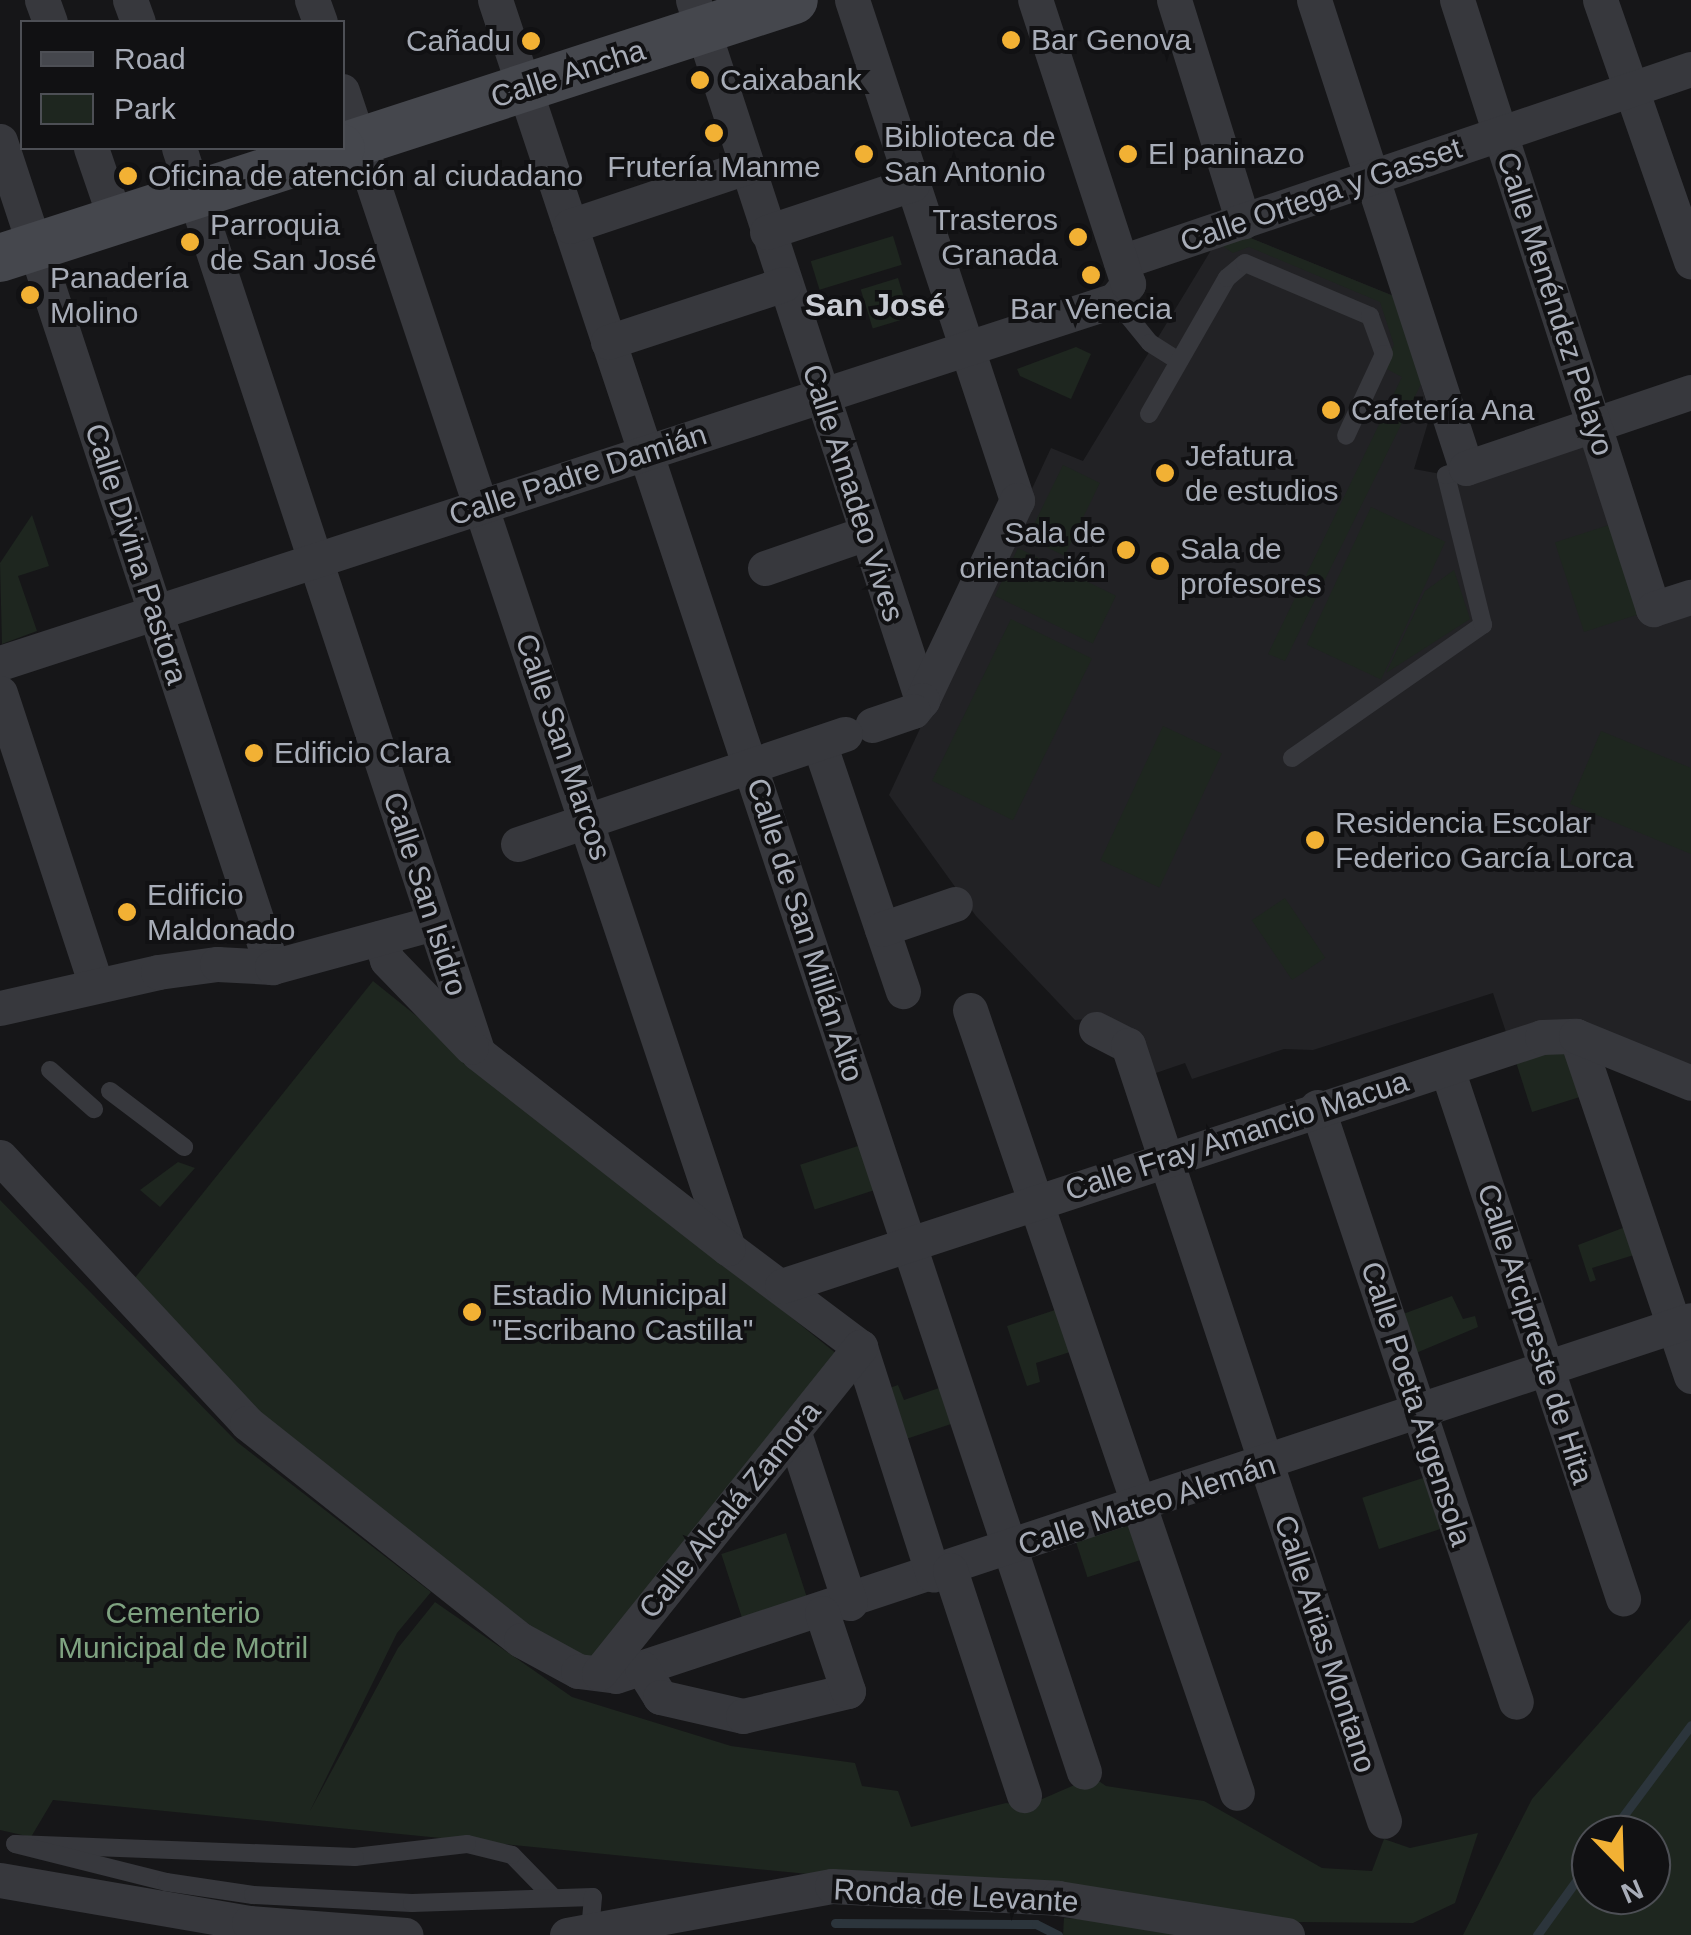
<!DOCTYPE html>
<meta charset="utf-8">
<style>
body{margin:0}
#map{position:relative;width:1691px;height:1935px;overflow:hidden;background:#161618;font-family:Arial,sans-serif}
div>[style]{position:absolute}
.built>*{inset:0;background:#222225}
.green>*{inset:0;background:#1e261f;transform-origin:0 0}
.stream>*{height:9px;margin:-4.5px;padding:0 4.5px;transform-origin:4.5px;border-radius:4.5px;background:#2c353c}
.service>*{height:18px;margin:-9px;padding:0 9px;transform-origin:9px;border-radius:9px;background:#37383d}
.minor>*{height:35px;margin:-17.5px;padding:0 17.5px;transform-origin:17.5px;border-radius:17.5px;background:#37383d}
.secondary>*{height:48px;margin:-24px;padding:0 24px;transform-origin:24px;border-radius:24px;background:#45474d}
.dots>*{width:28px;height:28px;translate:-50% -50%;box-sizing:border-box;border:5px solid #111113;border-radius:50%}
span{translate:-50% -50%;white-space:nowrap;text-align:center;line-height:1.15;-webkit-text-stroke:8px #111113;paint-order:stroke}
.poi-label{font-size:30px;color:#a8adb8}
.left{translate:0 -50%;text-align:left}
.right{translate:-100% -50%;text-align:right}
.street-label{font-size:30px;color:#a8adb8}
.park-label{font-size:30px;color:#7fa381}
.neighbourhood-label{font-size:32px;color:#c9ccd4;font-weight:700}
.legend{position:absolute;left:20px;top:20px;width:325px;height:130px;box-sizing:border-box;background:#111113;border:2px solid #4d4f55;margin:0;padding:12px 18px;list-style:none;font-size:30px;color:#a8adb8}
.legend li{display:flex;align-items:center;gap:20px;height:50px}
.legend b{width:50px;border:2px solid #4d4f55}
.north{position:absolute;left:1571px;top:1815px;width:100px;height:100px;box-sizing:border-box;background:#111113;border:2px solid #4d4f55;border-radius:50%;rotate:157deg;font-size:28px;font-weight:700;line-height:40px;text-align:center;color:#a8adb8}
.north::after{content:'';display:block;margin:auto;width:35px;height:45px;background:#f2b134;clip-path:polygon(50% 0,100% 100%,50% 72%,0 100%)}
</style>
<div id="map">
<div class="built">
<i style="clip-path:polygon(1238px 233px,1396px 297px,1430px 416px,1414px 469px,1473px 480px,1583px 443px,1646px 626px,1691px 613px,1691px 1068px,1506px 1032px,1493px 993px,1313px 1050px,1284px 1049px,1192px 1079px,1185px 1063px,1150px 1075px,1110px 1017px,1075px 1020px,976px 916px,889px 795px,1051px 448px,1083px 461px,1216px 242px)"></i>
</div>
<div class="green">
<i style="clip-path:polygon(1238px 233px,1396px 297px,1422px 382px,1285px 661px,1268px 654px,1402px 377px,1383px 367px,1394px 345px,1380px 302px,1249px 247px,1233px 253px,1216px 242px)"></i>
<i style="left:893px;top:236px;width:30px;height:86px;rotate:73deg"></i>
<i style="left:898px;top:278px;width:41px;height:39px;rotate:73deg"></i>
<i style="clip-path:polygon(1076px 347px,1091px 354px,1071px 399px,1020px 376px,1017px 369px)"></i>
<i style="left:1063px;top:465px;width:41px;height:81px;rotate:26deg"></i>
<i style="left:1371px;top:507px;width:82px;height:152px;rotate:25deg"></i>
<i style="clip-path:polygon(32px 515px,49px 566px,18px 576px,37px 631px,2px 644px,0 563px)"></i>
<i style="left:1612px;top:524px;width:94px;height:60px;rotate:72deg"></i>
<i style="left:1018px;top:548px;width:109px;height:53px;rotate:26deg"></i>
<i style="clip-path:polygon(1454px 570px,1470px 619px,1386px 673px,1425px 591px)"></i>
<i style="left:1011px;top:619px;width:90px;height:180px;rotate:26deg"></i>
<i style="left:1163px;top:726px;width:65px;height:148px;rotate:25deg"></i>
<i style="clip-path:polygon(1601px 731px,1691px 768px,1691px 854px,1570px 804px)"></i>
<i style="left:1285px;top:898px;width:72px;height:40px;rotate:56deg"></i>
<i style="clip-path:polygon(373px 981px,843px 1359px,595px 1668px,446px 1570px,257px 1416px,130px 1284px)"></i>
<i style="clip-path:polygon(1553px 1050px,1568px 1051px,1583px 1096px,1532px 1112px,1516px 1062px)"></i>
<i style="left:861px;top:1145px;width:47px;height:64px;rotate:72deg"></i>
<i style="clip-path:polygon(178px 1162px,195px 1168px,160px 1207px,140px 1190px)"></i>
<i style="clip-path:polygon(0 1200px,237px 1442px,431px 1592px,397px 1633px,310px 1811px,398px 1648px,435px 1602px,572px 1697px,731px 1746px,855px 1763px,862px 1786px,898px 1791px,911px 1827px,1006px 1803px,1026px 1806px,1093px 1777px,1106px 1786px,1204px 1801px,1322px 1868px,1372px 1871px,1384px 1839px,1410px 1848px,1478px 1833px,1455px 1903px,1413px 1923px,1298px 1922px,53px 1800px,31px 1837px,0 1830px)"></i>
<i style="clip-path:polygon(1628px 1226px,1637px 1254px,1592px 1268px,1596px 1280px,1590px 1282px,1578px 1245px)"></i>
<i style="clip-path:polygon(1452px 1296px,1463px 1319px,1475px 1316px,1478px 1327px,1416px 1353px,1403px 1314px)"></i>
<i style="clip-path:polygon(1058px 1309px,1073px 1351px,1036px 1363px,1040px 1382px,1027px 1386px,1007px 1326px)"></i>
<i style="clip-path:polygon(898px 1385px,904px 1400px,942px 1387px,954px 1423px,903px 1440px,887px 1389px)"></i>
<i style="left:1426px;top:1477px;width:54px;height:67px;rotate:72deg"></i>
<i style="left:1128px;top:1524px;width:38px;height:55px;rotate:72deg"></i>
<i style="left:786px;top:1533px;width:68px;height:68px;rotate:72deg"></i>
<i style="clip-path:polygon(evenodd,1691px 1619px,1691px 1935px,1463px 1935px,1532px 1799px,1691px 1619px,1591px 1835px,1651px 1835px,1651px 1895px,1591px 1895px,1591px 1835px)"></i>
<i style="clip-path:polygon(1064px 1918px,1119px 1922px,1210px 1935px,1063px 1935px)"></i>
</div>
<div class="stream">
<i style="left:1609px;top:1835px;width:137px;rotate:-53.3deg"></i>
<i style="left:835px;top:1923px;width:201px;rotate:0.3deg"></i>
<i style="left:1036px;top:1924px;width:25px;rotate:27deg"></i>
<i style="left:1537px;top:1935px;width:92px;rotate:-54.2deg"></i>
</div>
<div class="service">
<i style="left:1115px;top:300px;width:55px;rotate:50.9deg"></i>
<i style="left:1150px;top:343px;width:34px;rotate:32deg"></i>
<i style="left:1149px;top:414px;width:157px;rotate:-60.2deg"></i>
<i style="left:1227px;top:278px;width:23px;rotate:-40deg"></i>
<i style="left:1245px;top:263px;width:136px;rotate:23deg"></i>
<i style="left:1370px;top:316px;width:40px;rotate:69.8deg"></i>
<i style="left:1384px;top:354px;width:90px;rotate:114.9deg"></i>
<i style="left:1292px;top:758px;width:233px;rotate:-34.9deg"></i>
<i style="left:1483px;top:625px;width:154px;rotate:-103.9deg"></i>
<i style="left:1446px;top:475px;width:21px;rotate:-19deg"></i>
<i style="left:50px;top:1070px;width:59px;rotate:41.6deg"></i>
<i style="left:110px;top:1091px;width:93px;rotate:37.1deg"></i>
<i style="left:553px;top:1897px;width:59px;rotate:-134.3deg"></i>
<i style="left:512px;top:1855px;width:46px;rotate:-166.3deg"></i>
<i style="left:467px;top:1844px;width:113px;rotate:173.4deg"></i>
<i style="left:355px;top:1857px;width:340px;rotate:-177.8deg"></i>
<i style="left:15px;top:1844px;width:156px;rotate:14.1deg"></i>
<i style="left:166px;top:1882px;width:88px;rotate:8.5deg"></i>
<i style="left:253px;top:1895px;width:159px;rotate:2.9deg"></i>
<i style="left:412px;top:1903px;width:181px;rotate:-1.9deg"></i>
<i style="left:593px;top:1897px;width:34px;rotate:95deg"></i>
</div>
<div class="minor">
<i style="left:42px;top:0;width:23px;rotate:70deg"></i>
<i style="left:130px;top:0;width:23px;rotate:70deg"></i>
<i style="left:312px;top:0;width:23px;rotate:70deg"></i>
<i style="left:495px;top:0;width:1867px;rotate:71.61deg"></i>
<i style="left:693px;top:0;width:737px;rotate:71.88deg"></i>
<i style="left:852px;top:0;width:527px;rotate:71.74deg"></i>
<i style="left:1017px;top:500px;width:221px;rotate:115.4deg"></i>
<i style="left:922px;top:700px;width:14px;rotate:129deg"></i>
<i style="left:913px;top:711px;width:43px;rotate:161.1deg"></i>
<i style="left:1174px;top:0;width:232px;rotate:72.7deg"></i>
<i style="left:1314px;top:0;width:492px;rotate:72deg"></i>
<i style="left:1466px;top:468px;width:237px;rotate:-18.7deg"></i>
<i style="left:1457px;top:0;width:640px;rotate:72.16deg"></i>
<i style="left:1653px;top:609px;width:40px;rotate:-18deg"></i>
<i style="left:1600px;top:0;width:277px;rotate:70.8deg"></i>
<i style="left:342px;top:91px;width:1220px;rotate:71.55deg"></i>
<i style="left:728px;top:1248px;width:165px;rotate:36.9deg"></i>
<i style="left:0;top:141px;width:870px;rotate:71.77deg"></i>
<i style="left:91px;top:148px;width:77px;rotate:71.1deg"></i>
<i style="left:179px;top:148px;width:953px;rotate:71.72deg"></i>
<i style="left:478px;top:1053px;width:317px;rotate:38deg"></i>
<i style="left:570px;top:226px;width:186px;rotate:-18.5deg"></i>
<i style="left:767px;top:232px;width:153px;rotate:-18.3deg"></i>
<i style="left:1121px;top:262px;width:602px;rotate:-18.71deg"></i>
<i style="left:608px;top:342px;width:185px;rotate:-18.2deg"></i>
<i style="left:765px;top:568px;width:107px;rotate:-19.1deg"></i>
<i style="left:0;top:663px;width:1173px;rotate:-18.03deg"></i>
<i style="left:1115px;top:300px;width:21px;rotate:-51deg"></i>
<i style="left:1128px;top:284px;width:299px;rotate:-108.1deg"></i>
<i style="left:0;top:693px;width:304px;rotate:71.8deg"></i>
<i style="left:819px;top:743px;width:262px;rotate:71.3deg"></i>
<i style="left:518px;top:844px;width:345px;rotate:-18.6deg"></i>
<i style="left:882px;top:929px;width:77px;rotate:-18.9deg"></i>
<i style="left:380px;top:938px;width:23px;rotate:72deg"></i>
<i style="left:387px;top:960px;width:121px;rotate:46deg"></i>
<i style="left:0;top:1008px;width:162px;rotate:-12.8deg"></i>
<i style="left:158px;top:972px;width:60px;rotate:-7.7deg"></i>
<i style="left:217px;top:964px;width:55px;rotate:3.1deg"></i>
<i style="left:272px;top:967px;width:168px;rotate:-15.2deg"></i>
<i style="left:970px;top:1010px;width:827px;rotate:71.17deg"></i>
<i style="left:1096px;top:1029px;width:36px;rotate:27deg"></i>
<i style="left:1128px;top:1045px;width:817px;rotate:71.74deg"></i>
<i style="left:1576px;top:1036px;width:359px;rotate:71.3deg"></i>
<i style="left:1447px;top:1069px;width:558px;rotate:71.6deg"></i>
<i style="left:1317px;top:1107px;width:627px;rotate:71.51deg"></i>
<i style="left:0;top:1157px;width:363px;rotate:47.1deg"></i>
<i style="left:247px;top:1423px;width:350px;rotate:38.4deg"></i>
<i style="left:521px;top:1640px;width:65px;rotate:28.5deg"></i>
<i style="left:578px;top:1671px;width:38px;rotate:7deg"></i>
<i style="left:616px;top:1676px;width:1132px;rotate:-18.32deg"></i>
<i style="left:782px;top:1286px;width:800px;rotate:-18.14deg"></i>
<i style="left:1542px;top:1037px;width:34px;rotate:-2deg"></i>
<i style="left:1576px;top:1036px;width:124px;rotate:22.2deg"></i>
<i style="left:860px;top:1347px;width:239px;rotate:72.2deg"></i>
<i style="left:794px;top:1433px;width:179px;rotate:71.8deg"></i>
<i style="left:950px;top:1570px;width:237px;rotate:71.8deg"></i>
<i style="left:642px;top:1668px;width:34px;rotate:58deg"></i>
<i style="left:660px;top:1697px;width:85px;rotate:12.9deg"></i>
<i style="left:743px;top:1716px;width:108px;rotate:-13.4deg"></i>
<i style="left:848px;top:1691px;width:82px;rotate:-108.4deg"></i>
<i style="left:599px;top:1673px;width:418px;rotate:-51.3deg"></i>
<i style="left:0;top:1880px;width:253px;rotate:9.8deg"></i>
<i style="left:249px;top:1923px;width:157px;rotate:4.4deg"></i>
<i style="left:567px;top:1935px;width:269px;rotate:-10.5deg"></i>
<i style="left:832px;top:1886px;width:226px;rotate:3deg"></i>
<i style="left:1058px;top:1898px;width:232px;rotate:9.2deg"></i>
</div>
<div class="secondary">
<i style="left:342px;top:147px;width:475px;rotate:-18deg"></i>
<i style="left:0;top:258px;width:358px;rotate:-17.9deg"></i>
</div>
<div class="dots">
<i style="left:1011px;top:40px;background:#f2b134"></i>
<i style="left:531px;top:41px;background:#f2b134"></i>
<i style="left:700px;top:80px;background:#f2b134"></i>
<i style="left:714px;top:133px;background:#f2b134"></i>
<i style="left:864px;top:154px;background:#f2b134"></i>
<i style="left:1128px;top:154px;background:#f2b134"></i>
<i style="left:128px;top:176px;background:#f2b134"></i>
<i style="left:1078px;top:237px;background:#f2b134"></i>
<i style="left:190px;top:242px;background:#f2b134"></i>
<i style="left:1091px;top:275px;background:#f2b134"></i>
<i style="left:30px;top:295px;background:#f2b134"></i>
<i style="left:1331px;top:410px;background:#f2b134"></i>
<i style="left:1165px;top:473px;background:#f2b134"></i>
<i style="left:1126px;top:550px;background:#f2b134"></i>
<i style="left:1160px;top:566px;background:#f2b134"></i>
<i style="left:254px;top:753px;background:#f2b134"></i>
<i style="left:1315px;top:840px;background:#f2b134"></i>
<i style="left:127px;top:912px;background:#f2b134"></i>
<i style="left:472px;top:1312px;background:#f2b134"></i>
</div>
<div class="poi-label">
<span class="left" style="left:1031px;top:40px">Bar Genova</span>
<span class="right" style="left:511px;top:41px">Cañadu</span>
<span class="left" style="left:720px;top:80px">Caixabank</span>
<span class="left" style="left:884px;top:154px">Biblioteca de<br>San Antonio</span>
<span class="left" style="left:1148px;top:154px">El paninazo</span>
<span style="left:714px;top:167px">Frutería Manme</span>
<span class="left" style="left:148px;top:176px">Oficina de atención al ciudadano</span>
<span class="right" style="left:1058px;top:237px">Trasteros<br>Granada</span>
<span class="left" style="left:210px;top:242px">Parroquia<br>de San José</span>
<span class="left" style="left:50px;top:295px">Panadería<br>Molino</span>
<span style="left:1091px;top:309px">Bar Venecia</span>
<span class="left" style="left:1351px;top:410px">Cafetería Ana</span>
<span class="left" style="left:1185px;top:473px">Jefatura<br>de estudios</span>
<span class="right" style="left:1106px;top:550px">Sala de<br>orientación</span>
<span class="left" style="left:1180px;top:566px">Sala de<br>profesores</span>
<span class="left" style="left:274px;top:753px">Edificio Clara</span>
<span class="left" style="left:1335px;top:840px">Residencia Escolar<br>Federico García Lorca</span>
<span class="left" style="left:147px;top:912px">Edificio<br>Maldonado</span>
<span class="left" style="left:492px;top:1312px">Estadio Municipal<br>"Escribano Castilla"</span>
</div>
<div class="street-label">
<span style="left:568px;top:74px;rotate:-18deg">Calle Ancha</span>
<span style="left:1321px;top:195px;rotate:-19deg">Calle Ortega y Gasset</span>
<span style="left:1555px;top:304px;rotate:72deg">Calle Menéndez Pelayo</span>
<span style="left:578px;top:475px;rotate:-18deg">Calle Padre Damián</span>
<span style="left:853px;top:493px;rotate:72deg">Calle Amadeo Vives</span>
<span style="left:136px;top:554px;rotate:72deg">Calle Divina Pastora</span>
<span style="left:563px;top:747px;rotate:71deg">Calle San Marcos</span>
<span style="left:425px;top:894px;rotate:72deg">Calle San Isidro</span>
<span style="left:805px;top:930px;rotate:72deg">Calle de San Millán Alto</span>
<span style="left:1237px;top:1136px;rotate:-18deg">Calle Fray Amancio Macua</span>
<span style="left:1535px;top:1334px;rotate:72deg">Calle Arcipreste de Hita</span>
<span style="left:1416px;top:1404px;rotate:72deg">Calle Poeta Argensola</span>
<span style="left:1147px;top:1505px;rotate:-18deg">Calle Mateo Alemán</span>
<span style="left:730px;top:1510px;rotate:-51deg">Calle Alcalá Zamora</span>
<span style="left:1325px;top:1644px;rotate:72deg">Calle Arias Montano</span>
<span style="left:956px;top:1896px;rotate:3deg">Ronda de Levante</span>
</div>
<div class="park-label">
<span style="left:183px;top:1630px">Cementerio<br>Municipal de Motril</span>
</div>
<div class="neighbourhood-label">
<span style="left:875px;top:305px">San José</span>
</div>
<ul class="legend">
<li><b style="height:12px;background:#45474d"></b>Road</li>
<li><b style="height:28px;background:#1e261f"></b>Park</li>
</ul>
<div class="north">N</div>
</div>
